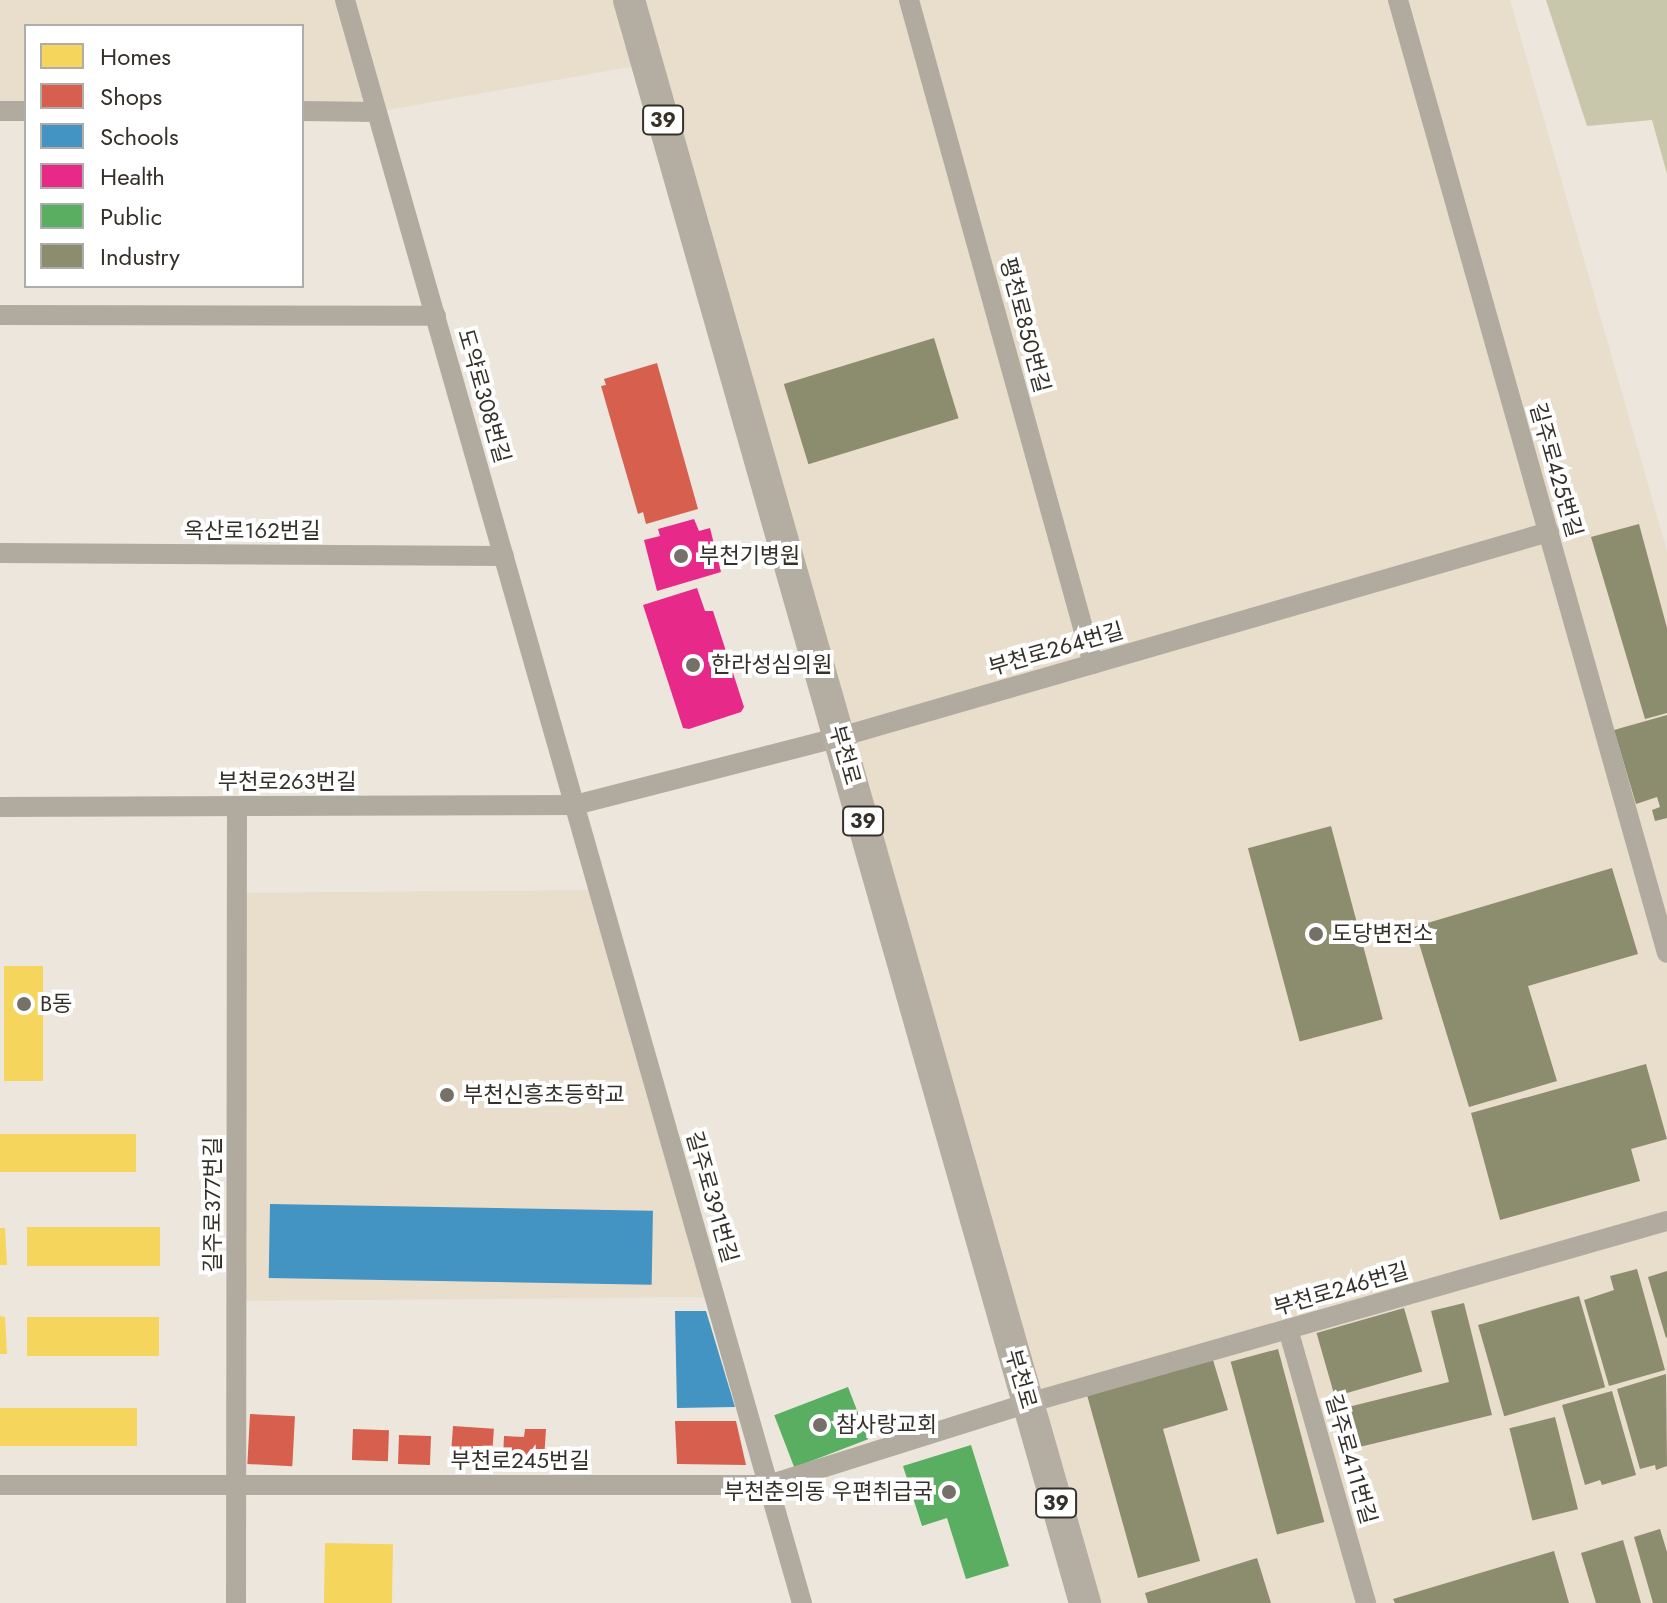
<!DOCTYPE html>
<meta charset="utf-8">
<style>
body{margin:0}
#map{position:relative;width:1667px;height:1603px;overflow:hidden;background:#ede6dc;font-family:Jost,"Noto Sans KR",sans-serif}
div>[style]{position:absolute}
.built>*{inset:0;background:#e9ddcc}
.forest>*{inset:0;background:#c9c7ab}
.homes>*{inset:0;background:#f6d55c;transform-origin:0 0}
.shops>*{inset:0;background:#d6604d;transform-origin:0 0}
.schools>*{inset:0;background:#4393c3;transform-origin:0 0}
.health>*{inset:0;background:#e7298a}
.public>*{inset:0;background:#5aae61;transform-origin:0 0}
.industry>*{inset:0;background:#8c8c6e;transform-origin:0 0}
.minor>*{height:20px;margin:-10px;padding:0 10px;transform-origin:10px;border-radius:10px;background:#b1aa9f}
.primary>*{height:32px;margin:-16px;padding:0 16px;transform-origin:16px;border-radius:16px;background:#b4aea2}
.dots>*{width:22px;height:22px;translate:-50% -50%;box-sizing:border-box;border:4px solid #fff;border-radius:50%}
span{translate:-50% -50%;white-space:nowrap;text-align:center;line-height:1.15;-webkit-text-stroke:8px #fff;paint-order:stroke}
.shield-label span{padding:2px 6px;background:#fff;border:2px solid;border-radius:6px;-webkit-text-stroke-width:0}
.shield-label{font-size:20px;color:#35312a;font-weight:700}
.street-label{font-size:22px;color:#35312a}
.poi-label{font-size:22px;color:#35312a}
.left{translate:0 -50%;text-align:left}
.right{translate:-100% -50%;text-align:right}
.legend{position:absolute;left:24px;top:24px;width:280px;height:264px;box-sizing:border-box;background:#fff;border:2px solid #aeadaa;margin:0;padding:10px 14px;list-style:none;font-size:24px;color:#35312a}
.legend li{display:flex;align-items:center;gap:16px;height:40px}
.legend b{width:40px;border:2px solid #aeadaa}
</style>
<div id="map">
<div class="built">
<i style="clip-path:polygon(0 0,1510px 0,1667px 551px,1667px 1603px,1085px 1603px,647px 64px,376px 112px,302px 111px,302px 26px,26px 26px,26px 111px,0 111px)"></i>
<i style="clip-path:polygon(599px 890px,715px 1297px,237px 1301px,237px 893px)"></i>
</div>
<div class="forest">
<i style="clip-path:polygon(1546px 0,1667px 0,1667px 174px,1652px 120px,1587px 126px)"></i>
</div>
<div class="homes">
<i style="left:4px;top:966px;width:39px;height:115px"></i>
<i style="left:0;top:1134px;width:136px;height:38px"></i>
<i style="left:27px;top:1227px;width:133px;height:39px"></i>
<i style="clip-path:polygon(0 1228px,5px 1228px,7px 1265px,0 1265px)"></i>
<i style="clip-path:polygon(0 1316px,5px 1317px,7px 1354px,0 1354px)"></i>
<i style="left:27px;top:1317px;width:132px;height:39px"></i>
<i style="left:0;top:1408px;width:137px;height:38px"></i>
<i style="left:325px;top:1543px;width:68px;height:60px;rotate:1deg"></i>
</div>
<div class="shops">
<i style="clip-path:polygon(657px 363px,698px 509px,646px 524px,643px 512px,638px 514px,601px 386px,606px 385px,604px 379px)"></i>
<i style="left:250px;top:1414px;width:45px;height:50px;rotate:3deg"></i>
<i style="clip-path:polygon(675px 1421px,736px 1421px,746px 1465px,677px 1464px)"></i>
<i style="left:453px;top:1426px;width:41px;height:30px;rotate:4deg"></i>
<i style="left:353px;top:1429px;width:36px;height:31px;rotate:2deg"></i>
<i style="clip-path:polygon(525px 1429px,546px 1429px,544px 1460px,503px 1458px,504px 1436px,524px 1437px)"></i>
<i style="left:399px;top:1435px;width:32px;height:29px;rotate:2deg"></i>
</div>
<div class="schools">
<i style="left:270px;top:1204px;width:383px;height:74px;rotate:1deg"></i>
<i style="clip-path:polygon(675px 1311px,706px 1311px,735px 1407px,677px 1408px)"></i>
</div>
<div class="health">
<i style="clip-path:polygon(694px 519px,699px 531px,710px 528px,721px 572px,657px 591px,644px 540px,660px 536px,658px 529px)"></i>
<i style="clip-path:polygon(697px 588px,705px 611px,713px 611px,744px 707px,741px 712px,689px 729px,683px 728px,643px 605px)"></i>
</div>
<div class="public">
<i style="left:848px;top:1387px;width:56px;height:79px;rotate:69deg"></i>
<i style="clip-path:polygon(971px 1445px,1009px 1566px,966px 1579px,947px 1518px,922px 1526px,903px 1466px)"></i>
</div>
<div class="industry">
<i style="left:934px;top:338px;width:84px;height:157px;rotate:73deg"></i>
<i style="clip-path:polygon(1639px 524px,1667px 628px,1667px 713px,1645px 719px,1591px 537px)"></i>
<i style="clip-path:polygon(1667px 715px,1667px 818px,1655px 821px,1652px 810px,1660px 807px,1657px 797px,1636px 804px,1614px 730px)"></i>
<i style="left:1331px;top:826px;width:200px;height:86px;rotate:75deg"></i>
<i style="clip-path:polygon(1612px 868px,1638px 954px,1528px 986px,1557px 1081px,1469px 1107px,1414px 927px)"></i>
<i style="clip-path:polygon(1646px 1064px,1667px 1139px,1631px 1149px,1640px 1181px,1500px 1220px,1471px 1113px)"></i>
<i style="clip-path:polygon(1637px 1269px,1665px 1370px,1609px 1386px,1584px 1300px,1614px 1290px,1610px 1276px)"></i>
<i style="clip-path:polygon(1667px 1271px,1667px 1337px,1666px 1338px,1648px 1277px)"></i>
<i style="left:1579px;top:1296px;width:95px;height:105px;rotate:74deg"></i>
<i style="clip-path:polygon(1464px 1303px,1492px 1415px,1347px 1450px,1336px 1410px,1449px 1382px,1431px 1311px)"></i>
<i style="left:1404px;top:1308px;width:66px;height:91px;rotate:74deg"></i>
<i style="left:1278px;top:1349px;width:179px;height:49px;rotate:75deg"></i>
<i style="clip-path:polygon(1213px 1360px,1228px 1410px,1163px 1429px,1200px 1561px,1138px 1578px,1087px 1395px)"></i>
<i style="clip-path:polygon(1666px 1374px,1667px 1466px,1656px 1470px,1655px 1465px,1640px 1469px,1617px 1389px)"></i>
<i style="clip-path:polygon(1612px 1391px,1636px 1475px,1602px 1485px,1600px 1480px,1585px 1485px,1562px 1405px)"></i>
<i style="left:1555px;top:1417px;width:95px;height:47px;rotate:76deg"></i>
<i style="clip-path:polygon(1660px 1529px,1667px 1552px,1667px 1603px,1653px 1603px,1634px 1537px)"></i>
<i style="clip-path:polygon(1623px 1540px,1641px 1603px,1596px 1603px,1581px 1553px)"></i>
<i style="clip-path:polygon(1554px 1551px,1569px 1603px,1395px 1603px,1393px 1599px)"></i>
<i style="clip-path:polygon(1257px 1558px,1271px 1603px,1148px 1603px,1145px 1593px)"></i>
</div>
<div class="minor">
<i style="left:345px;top:0;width:1667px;rotate:74.09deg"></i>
<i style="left:909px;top:0;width:689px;rotate:74.51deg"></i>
<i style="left:1398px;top:0;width:990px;rotate:74.24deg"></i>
<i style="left:0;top:111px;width:26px"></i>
<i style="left:302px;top:111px;width:74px;rotate:0.8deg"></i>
<i style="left:0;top:315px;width:436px;rotate:0.1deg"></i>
<i style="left:0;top:553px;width:504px;rotate:0.34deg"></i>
<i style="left:0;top:807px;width:575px;rotate:-0.2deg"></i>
<i style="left:575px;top:805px;width:274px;rotate:-14.4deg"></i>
<i style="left:840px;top:737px;width:738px;rotate:-16.13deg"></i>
<i style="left:1288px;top:1329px;width:285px;rotate:74.1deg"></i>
<i style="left:0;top:1485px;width:768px"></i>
<i style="left:768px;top:1485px;width:273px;rotate:-17.5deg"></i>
<i style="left:1028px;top:1403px;width:664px;rotate:-15.9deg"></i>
<i style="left:236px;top:1603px;width:796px;rotate:-89.93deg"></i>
</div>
<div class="primary">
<i style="left:629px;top:0;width:1667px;rotate:74.12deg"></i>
</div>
<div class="dots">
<i style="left:681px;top:556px;background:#757068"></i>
<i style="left:693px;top:665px;background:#757068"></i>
<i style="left:1316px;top:934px;background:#757068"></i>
<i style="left:24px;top:1004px;background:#757068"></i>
<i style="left:447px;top:1095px;background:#757068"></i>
<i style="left:820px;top:1425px;background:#757068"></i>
<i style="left:949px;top:1492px;background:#757068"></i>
</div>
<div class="shield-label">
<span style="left:663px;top:120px">39</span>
<span style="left:863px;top:821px">39</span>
<span style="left:1056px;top:1503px">39</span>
</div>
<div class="street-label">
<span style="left:1025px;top:325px;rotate:75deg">평천로850번길</span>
<span style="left:484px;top:396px;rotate:74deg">도약로308번길</span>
<span style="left:1556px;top:470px;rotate:74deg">길주로425번길</span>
<span style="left:252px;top:531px">옥산로162번길</span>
<span style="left:1056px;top:649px;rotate:-16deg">부천로264번길</span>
<span style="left:845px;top:755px;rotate:74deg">부천로</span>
<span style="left:287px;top:782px">부천로263번길</span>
<span style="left:712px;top:1197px;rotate:74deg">길주로391번길</span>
<span style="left:213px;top:1205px;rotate:-90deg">길주로377번길</span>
<span style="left:1341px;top:1289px;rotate:-16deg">부천로246번길</span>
<span style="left:1021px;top:1379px;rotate:74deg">부천로</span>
<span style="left:1351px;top:1459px;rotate:74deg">길주로411번길</span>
<span style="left:520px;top:1461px">부천로245번길</span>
</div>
<div class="poi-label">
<span class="left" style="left:699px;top:556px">부천기병원</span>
<span class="left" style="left:711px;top:665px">한라성심의원</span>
<span class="left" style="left:1332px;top:934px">도당변전소</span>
<span class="left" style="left:40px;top:1004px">B동</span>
<span class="left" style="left:463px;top:1095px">부천신흥초등학교</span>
<span class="left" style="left:836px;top:1425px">참사랑교회</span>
<span class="right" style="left:933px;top:1492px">부천춘의동 우편취급국</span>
</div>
<ul class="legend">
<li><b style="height:22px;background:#f6d55c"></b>Homes</li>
<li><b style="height:22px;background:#d6604d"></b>Shops</li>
<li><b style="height:22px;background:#4393c3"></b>Schools</li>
<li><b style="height:22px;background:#e7298a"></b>Health</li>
<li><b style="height:22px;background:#5aae61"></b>Public</li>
<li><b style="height:22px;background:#8c8c6e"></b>Industry</li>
</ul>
</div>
